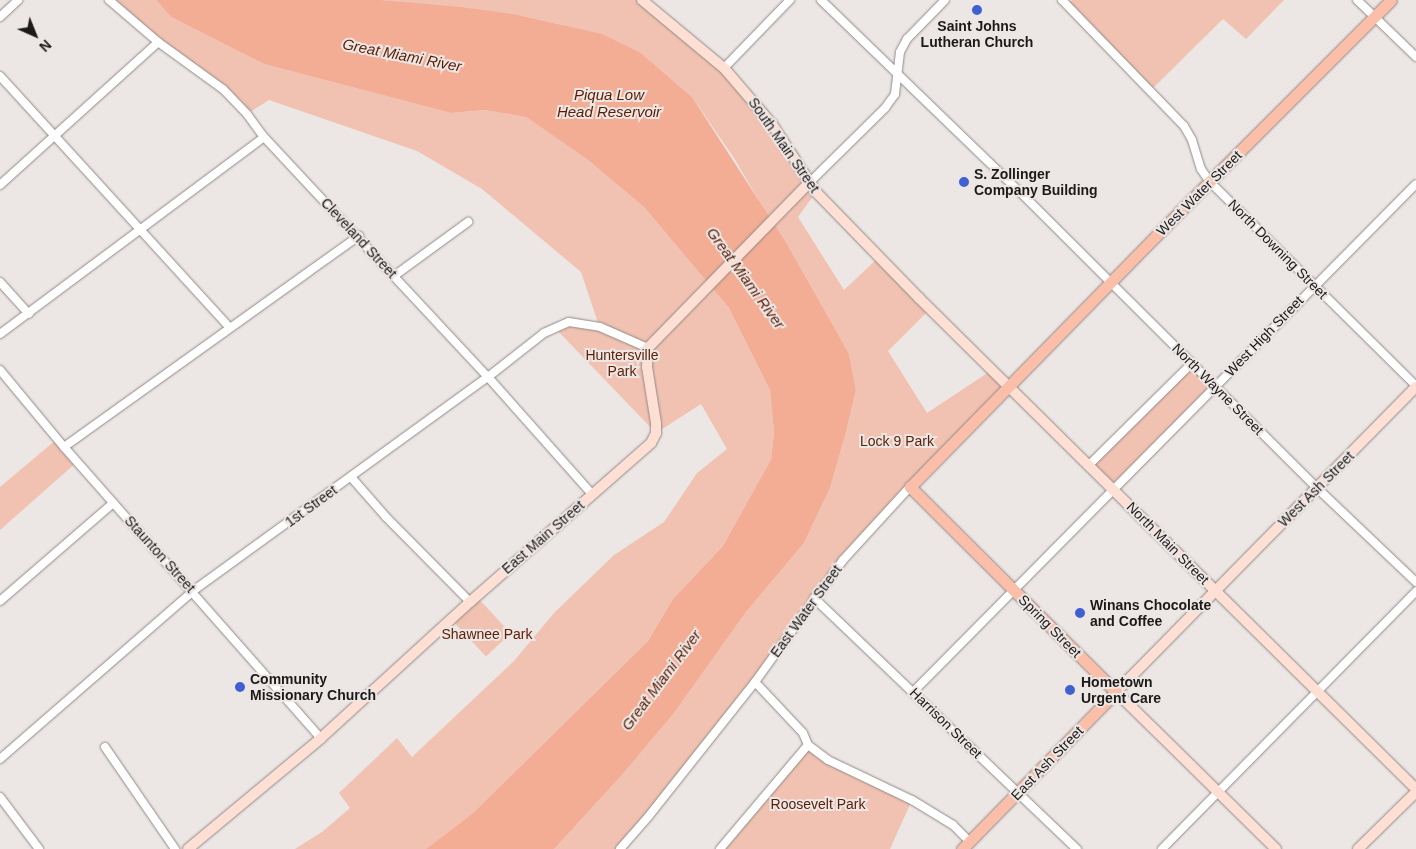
<!DOCTYPE html>
<style>
body{margin:0}
#map{position:relative;width:1416px;height:849px;overflow:hidden;background:#ece6e4;font-family:Helvetica,sans-serif}
div>[style]{position:absolute}
.green>*{inset:0;background:#f1c2b1;transform-origin:0 0}
.water>*{inset:0;background:#f2ad94}
.roads{filter:drop-shadow(0 0 1px #908a88) drop-shadow(0 0 1px #908a88)}
.street>*{height:8px;margin:-4px;padding:0 4px;transform-origin:4px;border-radius:4px;background:#fff}
.secondary>*{height:10px;margin:-5px;padding:0 5px;transform-origin:5px;border-radius:5px;background:#fddfd4}
.primary>*{height:11px;margin:-5.5px;padding:0 5.5px;transform-origin:5.5px;border-radius:5.5px;background:#fbbfa9}
.dots>*{width:14px;height:14px;translate:-50% -50%;box-sizing:border-box;border:2px solid #ece6e4;border-radius:50%}
span{translate:-50% -50%;white-space:nowrap;text-align:center;line-height:1.15;-webkit-text-stroke:4px #ece6e4;paint-order:stroke}
.poi-label{font-size:14px;color:#1c1a19;font-weight:700}
.left{translate:0 -50%;text-align:left}
.street-label{font-size:14px;color:#1c1a19}
.park-label{font-size:14px;color:#5e2108}
.water-label{font-size:15px;color:#591c03;font-style:italic}
.north{position:absolute;left:10px;top:10px;width:50px;height:50px;-webkit-text-stroke:4px #ece6e4;paint-order:stroke;rotate:136deg;font-size:14px;font-weight:700;line-height:20px;text-align:center;color:#1c1a19}
.north::after{content:'';display:block;margin:auto;width:18px;height:22px;background:#1c1a19;clip-path:polygon(50% 0,100% 100%,50% 72%,0 100%)}
</style>
<div id="map">
<div class="green">
<i style="clip-path:polygon(109px 0,156px 0,171px 17px,264px 64px,451px 113px,484px 110px,526px 117px,588px 160px,644px 207px,729px 308px,770px 390px,774px 432px,771px 461px,723px 546px,673px 599px,648px 641px,473px 813px,426px 849px,295px 849px,322px 832px,350px 808px,339px 793px,397px 738px,412px 757px,514px 661px,554px 613px,614px 555px,664px 522px,697px 473px,727px 449px,701px 404px,656px 433px,555px 328px,569px 322px,599px 326px,581px 272px,482px 189px,417px 151px,269px 100px,247px 114px,223px 89px)"></i>
<i style="clip-path:polygon(381px 0,642px 0,724px 68px,816px 192px,798px 217px,844px 290px,879px 257px,930px 309px,888px 351px,927px 413px,992px 370px,1008px 386px,871px 527px,755px 682px,620px 849px,554px 849px,622px 775px,674px 713px,746px 612px,804px 543px,830px 488px,846px 432px,856px 390px,849px 354px,734px 158px,692px 97px,641px 53px,559px 24px,514px 14px)"></i>
<i style="clip-path:polygon(1072px 0,1284px 0,1246px 39px,1223px 19px,1149px 92px,1067px 5px)"></i>
<i style="left:1192px;top:363px;width:34px;height:145px;rotate:45deg"></i>
<i style="clip-path:polygon(57px 439px,77px 462px,0 530px,0 487px)"></i>
<i style="left:476px;top:596px;width:51px;height:34px;rotate:47deg"></i>
<i style="clip-path:polygon(808px 745px,828px 760px,912px 800px,890px 849px,720px 849px)"></i>
</div>
<div class="water">
<i style="clip-path:polygon(156px 0,381px 0,460px 7px,514px 14px,602px 34px,641px 53px,692px 97px,785px 241px,849px 354px,856px 390px,846px 432px,830px 488px,804px 543px,746px 612px,674px 713px,622px 775px,554px 849px,426px 849px,473px 813px,648px 641px,673px 599px,723px 546px,771px 460px,774px 432px,770px 390px,729px 308px,644px 207px,588px 160px,526px 117px,484px 110px,451px 113px,264px 64px,171px 17px)"></i>
</div>
<div class="roads">
<div class="street">
<i style="left:109px;top:0;width:65px;rotate:40.6deg"></i>
<i style="left:158px;top:42px;width:80px;rotate:35.9deg"></i>
<i style="left:223px;top:89px;width:35px;rotate:46deg"></i>
<i style="left:247px;top:114px;width:29px;rotate:54deg"></i>
<i style="left:264px;top:137px;width:328px;rotate:47deg"></i>
<i style="left:488px;top:377px;width:157px;rotate:48.4deg"></i>
<i style="left:821px;top:0;width:279px;rotate:44deg"></i>
<i style="left:1022px;top:194px;width:416px;rotate:44.9deg"></i>
<i style="left:1317px;top:488px;width:137px;rotate:43.5deg"></i>
<i style="left:1062px;top:0;width:175px;rotate:45.9deg"></i>
<i style="left:1184px;top:126px;width:16px;rotate:60deg"></i>
<i style="left:1192px;top:140px;width:30px;rotate:73deg"></i>
<i style="left:1201px;top:169px;width:14px;rotate:56deg"></i>
<i style="left:1209px;top:181px;width:291px;rotate:44.7deg"></i>
<i style="left:1357px;top:0;width:82px;rotate:44deg"></i>
<i style="left:0;top:17px;width:25px;rotate:-43deg"></i>
<i style="left:724px;top:68px;width:95px;rotate:-45.9deg"></i>
<i style="left:0;top:76px;width:340px;rotate:47.6deg"></i>
<i style="left:809px;top:183px;width:107px;rotate:-44.6deg"></i>
<i style="left:885px;top:108px;width:17px;rotate:-54deg"></i>
<i style="left:895px;top:94px;width:42px;rotate:-83.2deg"></i>
<i style="left:900px;top:52px;width:15px;rotate:-62deg"></i>
<i style="left:907px;top:39px;width:54px;rotate:-45.7deg"></i>
<i style="left:0;top:185px;width:213px;rotate:-42.1deg"></i>
<i style="left:394px;top:276px;width:92px;rotate:-36.1deg"></i>
<i style="left:0;top:282px;width:43px;rotate:47.8deg"></i>
<i style="left:0;top:334px;width:329px;rotate:-36.7deg"></i>
<i style="left:0;top:370px;width:100px;rotate:50.3deg"></i>
<i style="left:64px;top:447px;width:388px;rotate:48.6deg"></i>
<i style="left:64px;top:447px;width:363px;rotate:-35.6deg"></i>
<i style="left:1089px;top:465px;width:145px;rotate:-44.7deg"></i>
<i style="left:351px;top:477px;width:53px;rotate:48.8deg"></i>
<i style="left:386px;top:517px;width:120px;rotate:45.3deg"></i>
<i style="left:814px;top:598px;width:364px;rotate:43.7deg"></i>
<i style="left:0;top:601px;width:150px;rotate:-40.9deg"></i>
<i style="left:755px;top:682px;width:70px;rotate:46.7deg"></i>
<i style="left:803px;top:733px;width:13px;rotate:67deg"></i>
<i style="left:808px;top:745px;width:25px;rotate:37deg"></i>
<i style="left:828px;top:760px;width:93px;rotate:25.5deg"></i>
<i style="left:912px;top:800px;width:48px;rotate:31.4deg"></i>
<i style="left:953px;top:825px;width:23px;rotate:45deg"></i>
<i style="left:914px;top:691px;width:713px;rotate:-45.28deg"></i>
<i style="left:105px;top:747px;width:124px;rotate:55.5deg"></i>
<i style="left:0;top:759px;width:256px;rotate:-41deg"></i>
<i style="left:193px;top:591px;width:364px;rotate:-36deg"></i>
<i style="left:488px;top:377px;width:71px;rotate:-38.2deg"></i>
<i style="left:544px;top:333px;width:27px;rotate:-24deg"></i>
<i style="left:569px;top:322px;width:31px;rotate:9deg"></i>
<i style="left:600px;top:327px;width:52px;rotate:23.6deg"></i>
<i style="left:0;top:797px;width:65px;rotate:53.1deg"></i>
<i style="left:620px;top:849px;width:43px;rotate:-48.8deg"></i>
<i style="left:648px;top:817px;width:172px;rotate:-51.6deg"></i>
<i style="left:755px;top:682px;width:150px;rotate:-54.2deg"></i>
<i style="left:843px;top:560px;width:99px;rotate:-47.5deg"></i>
<i style="left:720px;top:849px;width:136px;rotate:-49.8deg"></i>
<i style="left:1162px;top:849px;width:362px;rotate:-45.4deg"></i>
</div>
<div class="secondary">
<i style="left:642px;top:0;width:107px;rotate:39.7deg"></i>
<i style="left:724px;top:68px;width:74px;rotate:49.4deg"></i>
<i style="left:772px;top:124px;width:81px;rotate:57.1deg"></i>
<i style="left:816px;top:192px;width:148px;rotate:45.8deg"></i>
<i style="left:919px;top:298px;width:699px;rotate:44.65deg"></i>
<i style="left:188px;top:849px;width:173px;rotate:-39.8deg"></i>
<i style="left:321px;top:738px;width:202px;rotate:-42.4deg"></i>
<i style="left:470px;top:602px;width:241px;rotate:-41.3deg"></i>
<i style="left:651px;top:443px;width:11px;rotate:-63deg"></i>
<i style="left:656px;top:433px;width:10px;rotate:-90deg"></i>
<i style="left:656px;top:423px;width:57px;rotate:-99.1deg"></i>
<i style="left:647px;top:367px;width:19px;rotate:-87deg"></i>
<i style="left:648px;top:348px;width:231px;rotate:-45.7deg"></i>
<i style="left:1276px;top:849px;width:224px;rotate:-135.5deg"></i>
<i style="left:1116px;top:692px;width:428px;rotate:-45.5deg"></i>
<i style="left:1358px;top:849px;width:81px;rotate:-44.5deg"></i>
</div>
<div class="primary">
<i style="left:962px;top:849px;width:220px;rotate:-45.6deg"></i>
<i style="left:1116px;top:692px;width:291px;rotate:-135.1deg"></i>
<i style="left:910px;top:487px;width:386px;rotate:-45.6deg"></i>
<i style="left:1180px;top:211px;width:298px;rotate:-45deg"></i>
</div>
</div>
<div class="dots">
<i style="left:977px;top:10px;background:#3f60d2"></i>
<i style="left:964px;top:182px;background:#3f60d2"></i>
<i style="left:1080px;top:613px;background:#3f60d2"></i>
<i style="left:240px;top:687px;background:#3f60d2"></i>
<i style="left:1070px;top:690px;background:#3f60d2"></i>
</div>
<div class="poi-label">
<span style="left:977px;top:34px">Saint Johns<br>Lutheran Church</span>
<span class="left" style="left:974px;top:182px">S. Zollinger<br>Company Building</span>
<span class="left" style="left:1090px;top:613px">Winans Chocolate<br>and Coffee</span>
<span class="left" style="left:250px;top:687px">Community<br>Missionary Church</span>
<span class="left" style="left:1081px;top:690px">Hometown<br>Urgent Care</span>
</div>
<div class="street-label">
<span style="left:784px;top:145px;rotate:55deg">South Main Street</span>
<span style="left:1199px;top:193px;rotate:-45deg">West Water Street</span>
<span style="left:359px;top:238px;rotate:47deg">Cleveland Street</span>
<span style="left:1278px;top:249px;rotate:45deg">North Downing Street</span>
<span style="left:1264px;top:336px;rotate:-46deg">West High Street</span>
<span style="left:1218px;top:389px;rotate:45deg">North Wayne Street</span>
<span style="left:1316px;top:489px;rotate:-45deg">West Ash Street</span>
<span style="left:311px;top:506px;rotate:-36deg">1st Street</span>
<span style="left:543px;top:537px;rotate:-41deg">East Main Street</span>
<span style="left:1168px;top:543px;rotate:45deg">North Main Street</span>
<span style="left:160px;top:554px;rotate:48deg">Staunton Street</span>
<span style="left:806px;top:611px;rotate:-54deg">East Water Street</span>
<span style="left:1050px;top:626px;rotate:45deg">Spring Street</span>
<span style="left:946px;top:723px;rotate:44deg">Harrison Street</span>
<span style="left:1047px;top:763px;rotate:-46deg">East Ash Street</span>
</div>
<div class="park-label">
<span style="left:622px;top:363px">Huntersville<br>Park</span>
<span style="left:897px;top:441px">Lock 9 Park</span>
<span style="left:487px;top:634px">Shawnee Park</span>
<span style="left:818px;top:804px">Roosevelt Park</span>
</div>
<div class="water-label">
<span style="left:402px;top:55px;rotate:11deg">Great Miami River</span>
<span style="left:609px;top:103px">Piqua Low<br>Head Reservoir</span>
<span style="left:746px;top:278px;rotate:54deg">Great Miami River</span>
<span style="left:661px;top:680px;rotate:-53deg">Great Miami River</span>
</div>
<div class="north">N</div>
</div>
